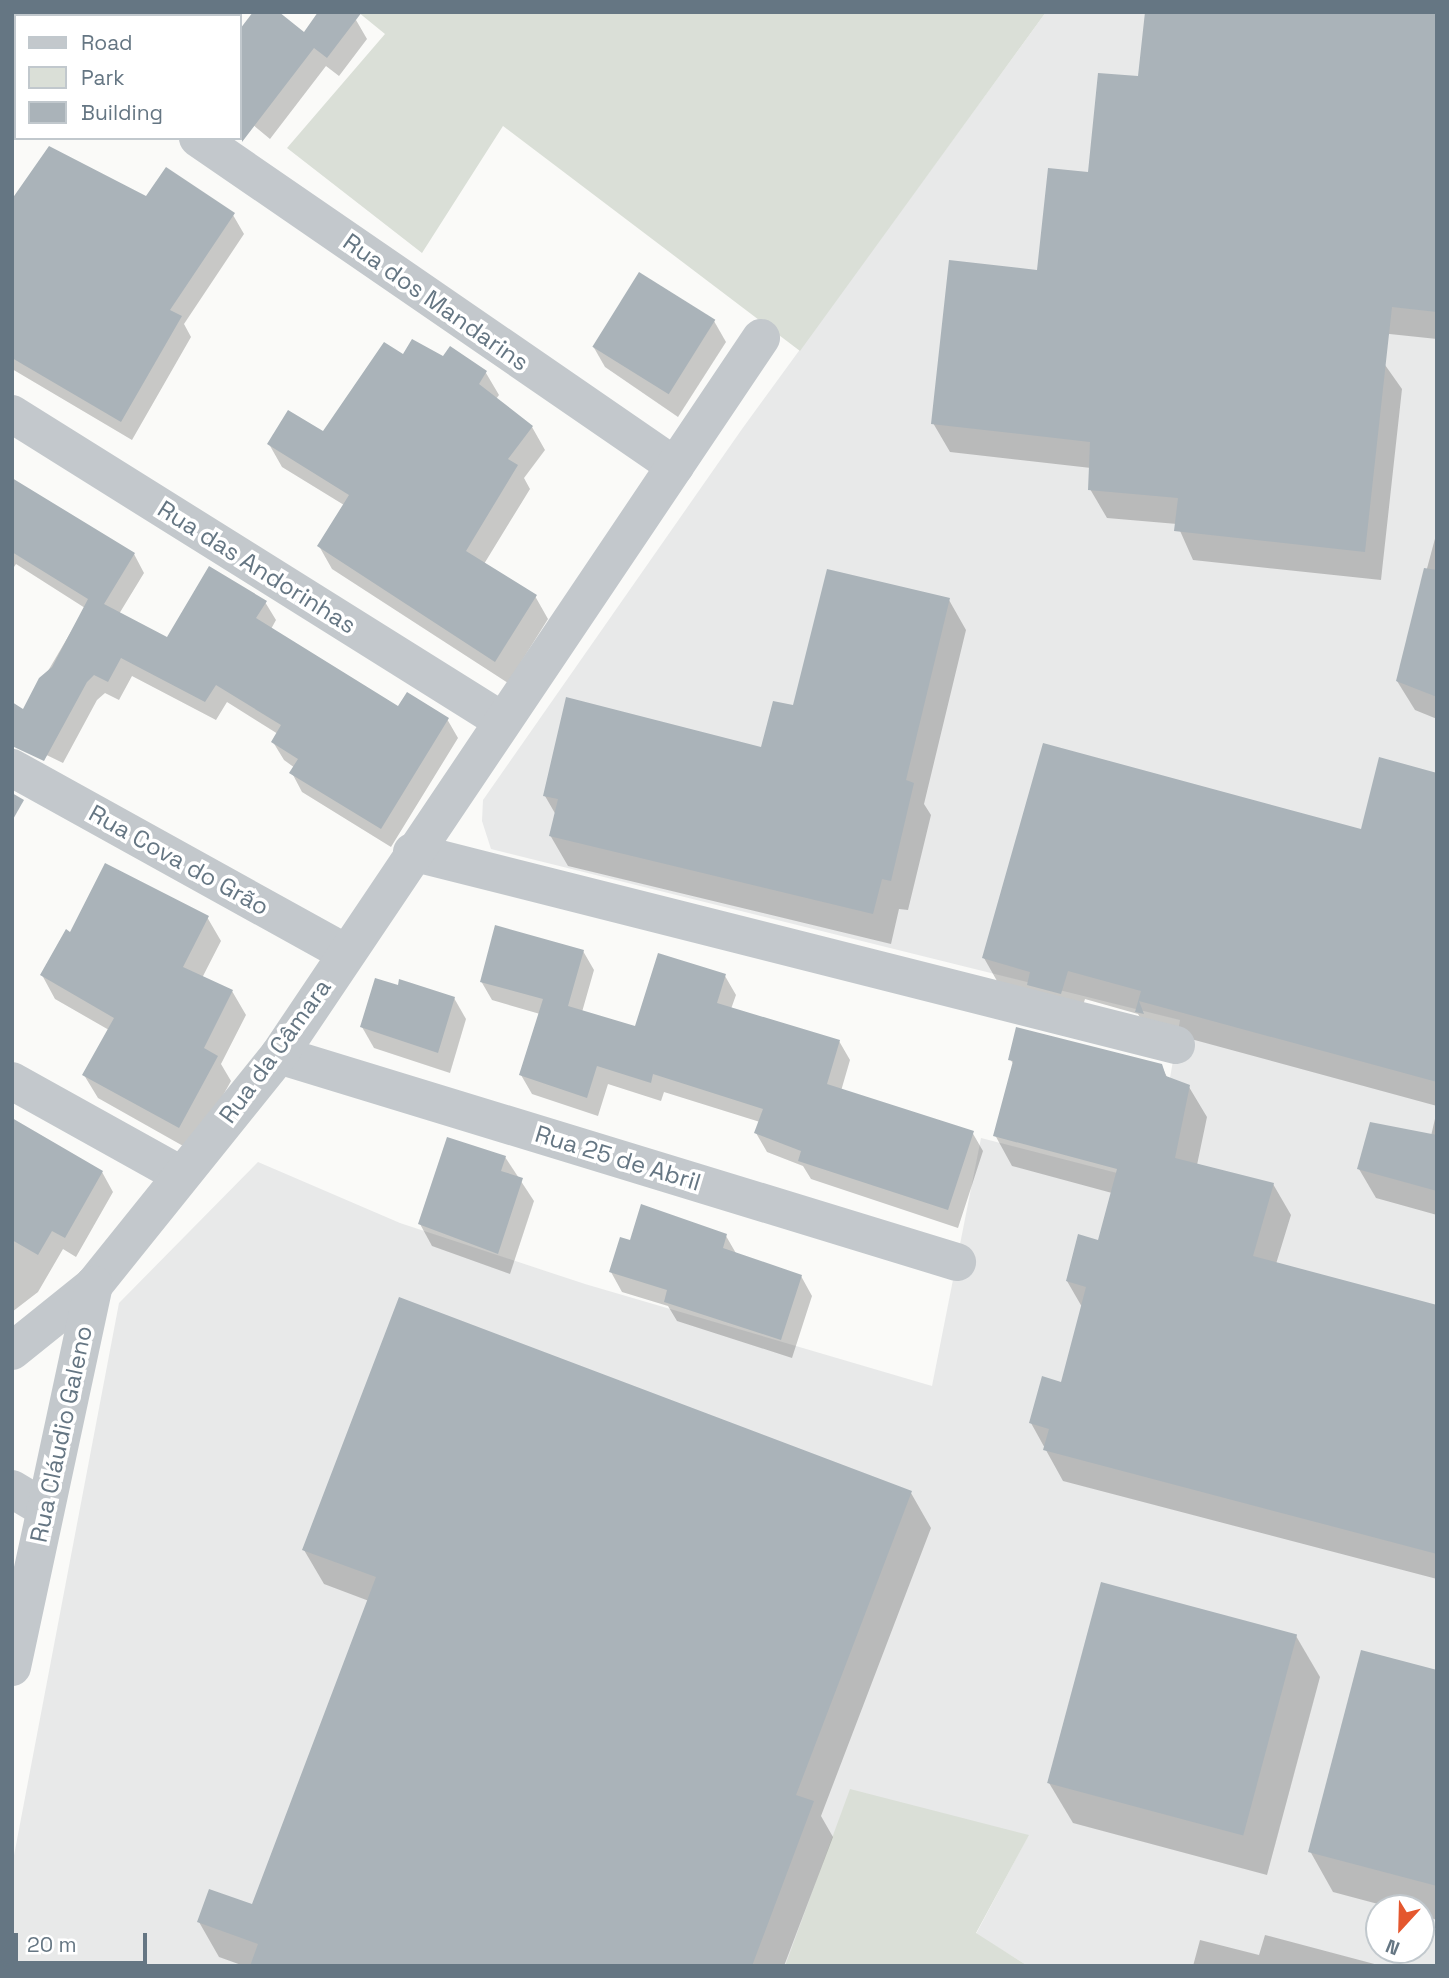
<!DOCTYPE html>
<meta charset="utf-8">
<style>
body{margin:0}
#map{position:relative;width:1449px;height:1978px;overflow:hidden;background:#fafaf8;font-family:"Space Grotesk",sans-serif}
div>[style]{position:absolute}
.built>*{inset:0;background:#e8e9e9}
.green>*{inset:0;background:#dadfd7}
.shadow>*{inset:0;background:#0003}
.building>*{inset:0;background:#aab3b9;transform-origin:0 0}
.street>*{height:38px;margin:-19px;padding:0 19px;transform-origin:19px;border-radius:19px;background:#c3c8cc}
span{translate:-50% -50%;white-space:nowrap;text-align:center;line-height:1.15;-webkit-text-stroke:7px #fff;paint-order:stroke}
.street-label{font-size:24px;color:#657683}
.frame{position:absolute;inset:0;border:14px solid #657683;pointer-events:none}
.legend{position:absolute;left:14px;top:14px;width:228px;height:126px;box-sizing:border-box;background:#fff;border:2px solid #c1c8cd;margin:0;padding:9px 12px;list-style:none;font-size:21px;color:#657683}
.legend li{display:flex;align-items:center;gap:14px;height:35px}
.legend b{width:35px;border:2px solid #c1c8cd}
.north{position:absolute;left:1365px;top:1894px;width:70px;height:70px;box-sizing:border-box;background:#fff;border:2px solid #c1c8cd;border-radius:50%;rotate:202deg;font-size:19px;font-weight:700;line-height:28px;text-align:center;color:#657683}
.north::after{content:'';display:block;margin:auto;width:24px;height:32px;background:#e4572e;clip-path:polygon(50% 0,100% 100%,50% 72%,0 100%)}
.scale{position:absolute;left:14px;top:1933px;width:133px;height:32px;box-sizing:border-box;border:4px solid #657683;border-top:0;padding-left:9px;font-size:21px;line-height:24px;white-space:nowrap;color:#657683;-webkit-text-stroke:5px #fff;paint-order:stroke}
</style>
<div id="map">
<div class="built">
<i style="clip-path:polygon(evenodd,1046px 12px,1437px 12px,1437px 1966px,1028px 1966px,976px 1934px,1028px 1836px,827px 1966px,12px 1966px,12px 1866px,119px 1303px,258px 1162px,400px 1223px,585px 1284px,932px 1386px,981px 1138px,1152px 1182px,1180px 1020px,491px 849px,482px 821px,483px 800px,742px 429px,1046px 12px,1379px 1908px,1421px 1908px,1421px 1950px,1379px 1950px,1379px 1908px)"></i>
</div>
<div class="green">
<i style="clip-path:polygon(358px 12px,1046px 12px,800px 351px,503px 126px,422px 253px,287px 148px,385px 34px)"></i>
<i style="clip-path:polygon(850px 1789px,1029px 1835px,976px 1933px,1028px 1966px,785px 1966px)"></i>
</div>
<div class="shadow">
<i style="clip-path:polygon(255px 12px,304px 34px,356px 20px,367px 39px,339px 76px,326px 66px,270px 139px,240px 114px,240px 32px)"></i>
<i style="clip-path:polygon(1437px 12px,1437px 339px,1361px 331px,1402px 389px,1381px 580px,1193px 560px,1177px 524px,1107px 518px,1090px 489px,1091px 468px,950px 452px,933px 423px,1038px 272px,1139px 78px)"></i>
<i style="clip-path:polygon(147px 199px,233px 215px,244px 234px,184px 324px,191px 337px,132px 440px,12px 369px,12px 205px)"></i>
<i style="clip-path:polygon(714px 321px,726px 342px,678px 417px,605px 367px,593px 346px)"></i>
<i style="clip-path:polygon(450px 348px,486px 373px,499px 395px,496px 399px,532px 427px,545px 450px,524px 478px,530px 489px,484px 564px,535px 596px,548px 619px,508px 683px,332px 569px,319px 546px,344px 505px,282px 467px,269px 444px,323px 433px,403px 356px,443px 359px)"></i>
<i style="clip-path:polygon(12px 479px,134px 554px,144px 573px,119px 614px,168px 639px,265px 602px,276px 620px,271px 629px,398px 708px,447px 719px,458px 738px,391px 847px,302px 792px,292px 773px,295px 768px,284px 760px,273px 742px,278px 734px,227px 702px,216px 720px,132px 676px,119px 700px,105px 693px,97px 700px,63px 763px,26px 745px,15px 727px,85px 608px,16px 564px,12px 570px)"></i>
<i style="clip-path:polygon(1437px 531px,1437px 719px,1415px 710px,1397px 681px)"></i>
<i style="clip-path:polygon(949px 600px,966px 630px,924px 804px,931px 815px,908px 910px,899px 909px,891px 944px,568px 866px,550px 835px,556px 815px,545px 796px,763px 749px,794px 708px)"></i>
<i style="clip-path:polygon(1437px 774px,1437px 1106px,1154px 1029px,1154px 1042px,1138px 1014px,1085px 999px,1078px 1022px,1001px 988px,984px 958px,1362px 831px)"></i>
<i style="clip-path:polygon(207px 917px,221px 941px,202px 978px,232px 991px,246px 1015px,221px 1064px,231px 1081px,192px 1151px,98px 1098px,84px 1075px,109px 1030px,55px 999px,42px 975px,71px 934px)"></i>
<i style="clip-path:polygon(583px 951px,594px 970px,582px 1012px,636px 1028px,725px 976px,736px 995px,731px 1009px,839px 1041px,850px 1060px,841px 1091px,972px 1132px,983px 1151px,958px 1228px,811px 1179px,803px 1166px,767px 1152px,756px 1133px,760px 1122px,664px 1092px,661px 1101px,608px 1084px,598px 1116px,532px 1094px,521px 1075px,540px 1014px,492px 1000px,481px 981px)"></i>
<i style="clip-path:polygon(454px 998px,466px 1019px,450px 1073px,374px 1048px,362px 1027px)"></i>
<i style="clip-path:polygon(1010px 1059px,1161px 1065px,1167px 1077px,1189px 1087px,1207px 1117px,1197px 1165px,1273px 1184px,1291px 1215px,1276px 1264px,1437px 1307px,1437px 1579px,1063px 1481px,1031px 1423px,1062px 1384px,1082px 1307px,1067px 1281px,1099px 1242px,1112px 1193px,1012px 1166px,995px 1135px,1014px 1065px)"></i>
<i style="clip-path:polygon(1437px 1110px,1437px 1215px,1376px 1198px,1359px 1169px,1431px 1136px)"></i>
<i style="clip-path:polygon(12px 1131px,102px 1172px,113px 1192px,76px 1257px,63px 1249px,38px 1292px,12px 1312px)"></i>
<i style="clip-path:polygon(505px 1157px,534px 1201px,510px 1274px,432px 1246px,420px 1224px)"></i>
<i style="clip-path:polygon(726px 1236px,737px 1255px,801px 1276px,812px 1296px,792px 1358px,677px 1321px,668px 1306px,622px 1292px,611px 1272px,631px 1242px)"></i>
<i style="clip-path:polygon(911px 1493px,931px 1528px,821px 1816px,833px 1837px,784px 1966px,244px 1966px,219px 1957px,199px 1922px,253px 1906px,369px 1601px,324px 1584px,304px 1550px)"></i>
<i style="clip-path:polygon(1296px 1636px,1320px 1677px,1267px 1875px,1073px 1823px,1049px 1783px)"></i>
<i style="clip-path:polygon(1437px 1672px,1437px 1920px,1421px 1915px,1421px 1908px,1393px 1908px,1333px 1892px,1310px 1851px)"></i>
<i style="clip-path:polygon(1265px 1935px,1382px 1966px,1193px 1966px,1200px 1940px,1259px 1955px)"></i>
</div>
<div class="building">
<i style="clip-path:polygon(253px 12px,279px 12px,304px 32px,318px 12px,362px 12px,327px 58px,314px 48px,242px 142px,240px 29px)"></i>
<i style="clip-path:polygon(1145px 12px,1437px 12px,1437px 312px,1392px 307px,1365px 552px,1174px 531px,1178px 498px,1088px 490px,1090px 442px,931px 424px,949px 260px,1037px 270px,1048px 168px,1088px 172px,1098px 73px,1138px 76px)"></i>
<i style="clip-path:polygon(49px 146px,146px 196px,166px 167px,235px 213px,170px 310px,182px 316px,121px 422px,12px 358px,12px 199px)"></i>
<i style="left:639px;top:272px;width:90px;height:88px;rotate:32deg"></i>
<i style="clip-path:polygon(412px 339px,443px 356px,450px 346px,487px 371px,479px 384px,533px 426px,508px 459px,518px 465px,466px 551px,537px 595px,495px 662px,317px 546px,349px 495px,267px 444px,288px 410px,323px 431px,384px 342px,403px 354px)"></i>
<i style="clip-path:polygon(12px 478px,135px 553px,104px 604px,167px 637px,209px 566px,267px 601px,256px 618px,398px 706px,407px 692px,449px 718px,381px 829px,289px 773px,298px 759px,271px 742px,281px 725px,216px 685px,205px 702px,121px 658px,108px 682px,94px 675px,87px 682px,44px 761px,12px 746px,12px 702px,23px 709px,39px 678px,52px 667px,88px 599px,12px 552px)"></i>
<i style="clip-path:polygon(1424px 568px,1437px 570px,1437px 697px,1396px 681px)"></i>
<i style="clip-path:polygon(827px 569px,950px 598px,906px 780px,914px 783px,891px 881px,882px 879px,873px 914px,549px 836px,558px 799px,543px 796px,566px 697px,761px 747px,773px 701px,793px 705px)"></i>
<i style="clip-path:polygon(1043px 743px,1361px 829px,1379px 757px,1437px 773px,1437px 1082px,1139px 1001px,1144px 1014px,1135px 1012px,1141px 991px,1068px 971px,1061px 994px,1027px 985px,1030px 972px,982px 958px)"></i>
<i style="clip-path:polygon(12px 793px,24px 800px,12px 821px)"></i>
<i style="clip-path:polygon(105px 863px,209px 916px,183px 967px,233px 990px,204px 1048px,218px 1056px,179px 1128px,82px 1075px,114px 1018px,40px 975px,66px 929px,70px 932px)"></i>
<i style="clip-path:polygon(495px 925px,584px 950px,568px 1006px,635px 1026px,658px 953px,726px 974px,717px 1003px,840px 1040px,827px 1084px,974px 1131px,948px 1210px,798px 1161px,801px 1151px,754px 1133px,763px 1109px,653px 1074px,651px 1083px,597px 1066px,587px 1098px,519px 1075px,543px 999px,480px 982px)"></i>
<i style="clip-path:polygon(375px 978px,398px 985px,399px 979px,455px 997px,438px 1053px,360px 1027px)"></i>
<i style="clip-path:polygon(1016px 1027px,1162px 1064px,1166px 1076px,1190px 1085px,1175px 1158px,1274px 1183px,1253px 1256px,1437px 1305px,1437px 1554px,1043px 1450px,1049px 1429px,1029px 1423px,1042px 1376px,1061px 1382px,1086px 1287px,1066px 1281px,1078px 1234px,1098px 1240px,1117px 1169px,993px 1136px,1013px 1061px,1008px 1060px)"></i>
<i style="clip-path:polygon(12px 1118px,103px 1171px,65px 1238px,52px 1231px,38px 1255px,12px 1240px)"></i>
<i style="clip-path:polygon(1370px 1122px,1437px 1135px,1437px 1191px,1357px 1169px)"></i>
<i style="clip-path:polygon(447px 1137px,506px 1156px,501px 1171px,523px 1178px,498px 1254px,418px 1224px)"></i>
<i style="clip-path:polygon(641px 1204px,727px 1234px,723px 1248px,802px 1275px,781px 1340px,664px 1302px,667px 1290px,609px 1272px,620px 1237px,630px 1240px)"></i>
<i style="clip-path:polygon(399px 1297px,912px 1491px,796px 1795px,814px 1801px,752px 1966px,250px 1966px,258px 1944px,197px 1922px,209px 1889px,252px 1904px,376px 1577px,302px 1550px)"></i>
<i style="left:1101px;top:1582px;width:203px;height:208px;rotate:15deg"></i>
<i style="clip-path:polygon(1361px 1650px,1437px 1670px,1437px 1886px,1308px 1852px)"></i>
</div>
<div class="street">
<i style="left:15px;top:12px;width:6px;rotate:39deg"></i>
<i style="left:198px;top:138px;width:579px;rotate:34.51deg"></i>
<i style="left:12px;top:414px;width:577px;rotate:32.04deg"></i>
<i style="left:12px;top:768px;width:382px;rotate:29deg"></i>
<i style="left:412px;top:852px;width:788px;rotate:14.18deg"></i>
<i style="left:279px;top:1055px;width:709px;rotate:16.98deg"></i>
<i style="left:12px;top:1081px;width:193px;rotate:29.1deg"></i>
<i style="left:12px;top:1351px;width:105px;rotate:-38.8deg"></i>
<i style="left:94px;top:1285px;width:295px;rotate:-51.2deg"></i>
<i style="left:279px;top:1055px;width:864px;rotate:-56.09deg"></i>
<i style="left:12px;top:1489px;width:37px;rotate:31deg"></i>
<i style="left:12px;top:1667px;width:391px;rotate:-77.9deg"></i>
</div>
<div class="street-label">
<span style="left:436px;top:302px;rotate:35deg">Rua dos Mandarins</span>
<span style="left:257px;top:567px;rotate:32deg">Rua das Andorinhas</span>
<span style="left:179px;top:860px;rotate:29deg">Rua Cova do Grão</span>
<span style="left:275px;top:1051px;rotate:-54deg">Rua da Câmara</span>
<span style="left:618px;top:1158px;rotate:17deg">Rua 25 de Abril</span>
<span style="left:61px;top:1434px;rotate:-78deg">Rua Cláudio Galeno</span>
</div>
<div class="frame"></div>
<ul class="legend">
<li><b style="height:9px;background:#c3c8cc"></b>Road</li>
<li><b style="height:19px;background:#dadfd7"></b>Park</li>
<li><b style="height:19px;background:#aab3b9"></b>Building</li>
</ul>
<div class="north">N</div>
<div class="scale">20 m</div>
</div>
